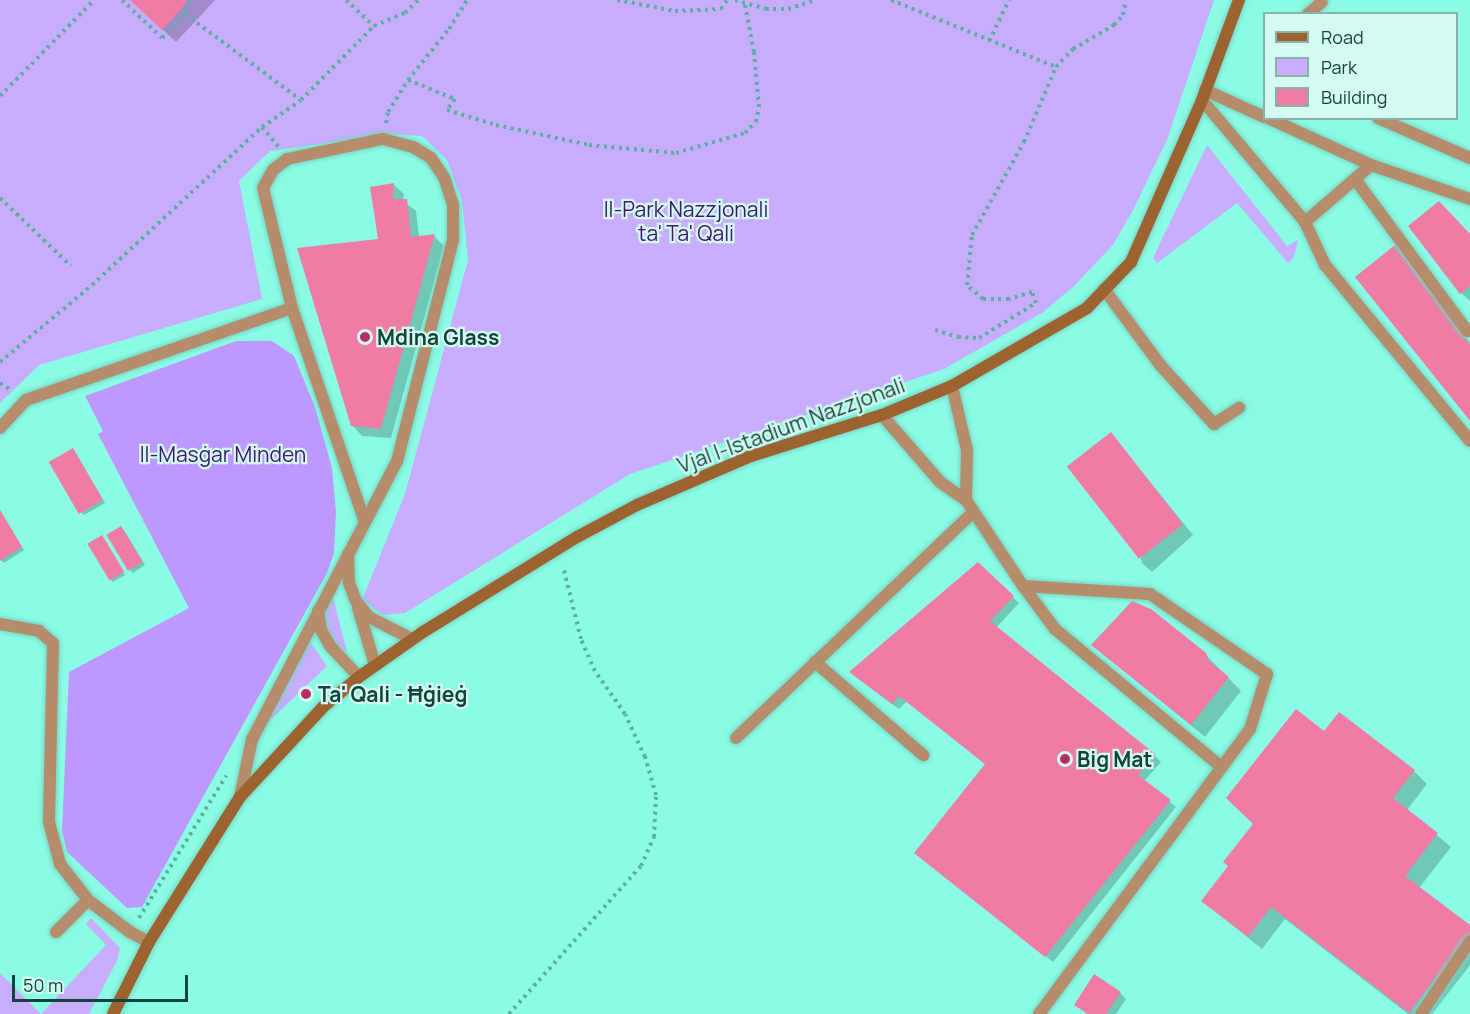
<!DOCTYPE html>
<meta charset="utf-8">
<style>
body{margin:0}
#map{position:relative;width:1470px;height:1014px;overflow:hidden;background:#8cfbe5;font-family:Manrope,sans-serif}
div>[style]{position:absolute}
.green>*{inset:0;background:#c8adfd}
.forest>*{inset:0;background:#bd98fe}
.shadow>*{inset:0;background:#0003}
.building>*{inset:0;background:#ef7ca4;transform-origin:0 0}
.path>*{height:4px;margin-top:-2px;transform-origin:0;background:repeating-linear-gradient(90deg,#5bb1a1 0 3px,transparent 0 7.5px)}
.roads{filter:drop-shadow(0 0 2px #74d6c3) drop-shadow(0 0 2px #74d6c3)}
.service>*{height:12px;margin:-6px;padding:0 6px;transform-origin:6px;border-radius:6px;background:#b58d6d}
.minor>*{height:12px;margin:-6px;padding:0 6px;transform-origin:6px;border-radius:6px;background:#b58d6d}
.secondary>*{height:12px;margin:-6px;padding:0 6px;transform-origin:6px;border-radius:6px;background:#9c622f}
.dots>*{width:16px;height:16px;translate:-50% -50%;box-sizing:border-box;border:3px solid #d3fbf1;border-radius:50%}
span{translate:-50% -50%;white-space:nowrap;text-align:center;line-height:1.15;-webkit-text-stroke:4.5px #d3fbf1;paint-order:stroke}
.park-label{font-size:21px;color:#40166f}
.poi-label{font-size:21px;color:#13443c;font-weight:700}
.left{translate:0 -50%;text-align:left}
.street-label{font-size:21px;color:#13443c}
.legend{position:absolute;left:1263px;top:12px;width:195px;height:108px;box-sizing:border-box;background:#d3fbf1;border:2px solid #86b2a9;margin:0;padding:8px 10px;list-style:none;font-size:18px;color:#13443c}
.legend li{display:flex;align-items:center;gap:12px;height:30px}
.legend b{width:30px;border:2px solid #86b2a9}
.scale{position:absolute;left:12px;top:975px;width:176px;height:27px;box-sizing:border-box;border:3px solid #13443c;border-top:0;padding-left:8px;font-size:18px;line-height:21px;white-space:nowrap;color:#13443c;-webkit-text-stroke:4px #d3fbf1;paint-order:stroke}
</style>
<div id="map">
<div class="green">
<i style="clip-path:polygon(0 0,1214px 0,1167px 140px,1133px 210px,1113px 245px,1073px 287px,1042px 313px,944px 369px,630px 474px,405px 613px,383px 615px,362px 600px,405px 494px,468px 260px,462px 201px,447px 160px,422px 136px,391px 134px,270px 151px,239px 181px,262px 299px,39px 365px,0 403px)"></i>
<i style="clip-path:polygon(1207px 145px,1287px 246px,1298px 240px,1294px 257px,1288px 263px,1237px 203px,1157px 263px,1153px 258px)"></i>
<i style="clip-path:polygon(332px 593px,347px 652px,337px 647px,327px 633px,323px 616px)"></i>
<i style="clip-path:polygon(308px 639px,327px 666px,258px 732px)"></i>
<i style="clip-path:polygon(91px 918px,120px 948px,117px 961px,89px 1014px,41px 1014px,106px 945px,86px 924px)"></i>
<i style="clip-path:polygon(0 973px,41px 1014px,0 1014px)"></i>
</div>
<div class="forest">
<i style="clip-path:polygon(236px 341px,272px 341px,294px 356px,315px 407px,332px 468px,336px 512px,334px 553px,327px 573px,142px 907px,127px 908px,67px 852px,62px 831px,69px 672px,189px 608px,98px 434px,103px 431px,85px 396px)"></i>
</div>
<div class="shadow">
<i style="clip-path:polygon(131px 0,215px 0,176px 42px)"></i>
<i style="clip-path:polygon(394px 185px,404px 194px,403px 201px,416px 211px,419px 237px,434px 236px,444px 246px,391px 438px,362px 436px,352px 425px,380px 240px)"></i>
<i style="clip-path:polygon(1470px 236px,1470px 301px,1461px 293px)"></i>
<i style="clip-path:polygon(1395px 247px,1470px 343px,1470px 419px)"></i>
<i style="clip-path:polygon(1111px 434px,1193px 535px,1152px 572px,1142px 563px)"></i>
<i style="clip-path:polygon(75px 452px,105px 503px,84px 515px,81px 512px)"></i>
<i style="clip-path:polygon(0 510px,24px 550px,4px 563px,0 559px)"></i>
<i style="clip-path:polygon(124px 530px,145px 565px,133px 573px,130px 570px)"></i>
<i style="clip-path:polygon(104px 540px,125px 575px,113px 582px,110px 579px)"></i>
<i style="clip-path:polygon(978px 564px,1019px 603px,996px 628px,1154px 755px,1161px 762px,1144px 781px,1176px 807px,1053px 962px,922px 859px,986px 765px,907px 701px,899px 709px,851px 673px)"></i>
<i style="clip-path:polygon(1093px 645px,1205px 654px,1241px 691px,1205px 737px)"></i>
<i style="clip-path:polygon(1325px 734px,1414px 771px,1427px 784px,1407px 810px,1451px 847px,1419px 888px,1470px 927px,1470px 965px,1432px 1014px,1408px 1014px,1285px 919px,1262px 949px,1203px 901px)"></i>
<i style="clip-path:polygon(1120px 993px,1126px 999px,1116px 1014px,1087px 1014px,1076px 1005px)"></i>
</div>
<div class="building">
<i style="clip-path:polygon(130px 0,189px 0,162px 30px)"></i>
<i style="clip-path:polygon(394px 183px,393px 199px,407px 199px,411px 237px,435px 234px,381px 429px,351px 426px,297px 248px,378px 239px,370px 187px)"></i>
<i style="clip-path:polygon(1439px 201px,1470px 234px,1470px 286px,1460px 294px,1408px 226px)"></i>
<i style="clip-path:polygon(1395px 245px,1470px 345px,1470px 421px,1355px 277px)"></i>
<i style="left:1111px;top:432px;width:117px;height:56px;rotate:52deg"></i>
<i style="left:73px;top:448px;width:60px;height:28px;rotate:60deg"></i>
<i style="clip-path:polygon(0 510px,22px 547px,0 561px)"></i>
<i style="left:121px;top:526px;width:42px;height:17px;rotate:59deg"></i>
<i style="left:102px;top:535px;width:43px;height:17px;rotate:59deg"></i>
<i style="clip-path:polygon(978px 562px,1014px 596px,990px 621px,1155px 754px,1138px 775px,1171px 800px,1045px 957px,914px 853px,985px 764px,899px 696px,892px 704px,849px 672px)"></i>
<i style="clip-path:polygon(1132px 601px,1151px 609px,1206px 653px,1209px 661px,1229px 677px,1191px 725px,1091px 645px)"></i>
<i style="clip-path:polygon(1296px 709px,1324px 731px,1339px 712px,1415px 770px,1393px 798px,1438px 833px,1405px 876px,1470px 925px,1470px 935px,1409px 1013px,1271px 907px,1248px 937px,1201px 901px,1228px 866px,1223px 862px,1253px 824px,1226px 798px)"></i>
<i style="clip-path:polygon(1094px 974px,1121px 992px,1106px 1014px,1088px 1014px,1074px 1005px)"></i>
</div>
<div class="path">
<i style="left:122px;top:0;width:55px;rotate:43.5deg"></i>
<i style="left:162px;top:38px;width:33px;rotate:-46deg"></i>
<i style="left:189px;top:0;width:15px;rotate:106deg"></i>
<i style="left:185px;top:14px;width:144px;rotate:36.6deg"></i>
<i style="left:346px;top:0;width:38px;rotate:43deg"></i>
<i style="left:617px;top:0;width:59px;rotate:10.7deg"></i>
<i style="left:675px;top:11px;width:46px;rotate:-2.5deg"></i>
<i style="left:721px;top:9px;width:11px;rotate:-56deg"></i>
<i style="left:735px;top:0;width:32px;rotate:16deg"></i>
<i style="left:766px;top:9px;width:22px"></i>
<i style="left:788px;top:9px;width:29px;rotate:-18deg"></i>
<i style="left:891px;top:0;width:178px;rotate:22.1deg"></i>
<i style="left:989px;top:41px;width:46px;rotate:-64deg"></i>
<i style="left:408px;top:80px;width:51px;rotate:22deg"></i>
<i style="left:455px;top:99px;width:14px;rotate:126deg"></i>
<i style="left:447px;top:110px;width:51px;rotate:17deg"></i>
<i style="left:496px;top:125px;width:95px;rotate:12.1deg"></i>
<i style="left:589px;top:145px;width:87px;rotate:5.3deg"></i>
<i style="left:676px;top:153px;width:72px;rotate:-16.2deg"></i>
<i style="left:745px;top:133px;width:16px;rotate:-45deg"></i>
<i style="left:756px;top:122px;width:15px;rotate:-79deg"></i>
<i style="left:759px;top:107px;width:55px;rotate:-95.2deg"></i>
<i style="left:754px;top:52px;width:48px;rotate:-100.8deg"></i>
<i style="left:0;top:96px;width:134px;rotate:-45.6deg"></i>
<i style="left:386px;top:123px;width:11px;rotate:-80deg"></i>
<i style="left:388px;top:112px;width:38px;rotate:-58deg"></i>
<i style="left:408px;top:80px;width:65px;rotate:-51.2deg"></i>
<i style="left:449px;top:29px;width:34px;rotate:-58deg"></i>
<i style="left:262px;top:127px;width:25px;rotate:50deg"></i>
<i style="left:0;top:198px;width:98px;rotate:43.8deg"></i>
<i style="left:935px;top:330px;width:24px;rotate:17deg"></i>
<i style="left:958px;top:337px;width:21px;rotate:3deg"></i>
<i style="left:979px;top:338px;width:67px;rotate:-31.6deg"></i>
<i style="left:1036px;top:303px;width:12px;rotate:-110deg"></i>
<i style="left:1032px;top:292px;width:24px;rotate:163deg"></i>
<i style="left:1009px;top:299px;width:26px;rotate:180deg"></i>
<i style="left:983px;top:299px;width:21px;rotate:-139deg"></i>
<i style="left:967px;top:285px;width:50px;rotate:-84.3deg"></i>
<i style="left:972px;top:235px;width:107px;rotate:-60.8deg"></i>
<i style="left:1024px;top:142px;width:82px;rotate:-66.9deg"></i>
<i style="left:1056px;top:67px;width:25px;rotate:-47deg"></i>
<i style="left:1073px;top:49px;width:48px;rotate:-30.3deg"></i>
<i style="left:1114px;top:25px;width:13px;rotate:-48deg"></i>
<i style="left:1123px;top:15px;width:15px;rotate:-79deg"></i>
<i style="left:0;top:362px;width:120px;rotate:-39.9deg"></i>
<i style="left:92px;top:285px;width:232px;rotate:-42.9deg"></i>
<i style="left:262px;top:127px;width:47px;rotate:-34.7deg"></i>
<i style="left:301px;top:100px;width:104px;rotate:-45.4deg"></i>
<i style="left:374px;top:26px;width:34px;rotate:-23deg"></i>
<i style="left:405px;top:13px;width:18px;rotate:-45deg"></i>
<i style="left:0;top:383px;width:15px;rotate:32deg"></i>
<i style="left:139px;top:918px;width:167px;rotate:-58.5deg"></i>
<i style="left:509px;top:1014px;width:198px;rotate:-48.3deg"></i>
<i style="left:641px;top:866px;width:32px;rotate:-66deg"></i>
<i style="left:654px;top:837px;width:42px;rotate:-87.3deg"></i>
<i style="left:656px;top:795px;width:40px;rotate:-106deg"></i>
<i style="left:645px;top:757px;width:47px;rotate:-114.9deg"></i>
<i style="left:625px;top:714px;width:52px;rotate:-124.9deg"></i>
<i style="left:595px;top:671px;width:35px;rotate:-114deg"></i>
<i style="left:581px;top:639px;width:75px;rotate:-103.9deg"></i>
</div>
<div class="roads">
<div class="service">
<i style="left:1205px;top:90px;width:65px;rotate:24.6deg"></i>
<i style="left:1202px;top:100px;width:160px;rotate:49.8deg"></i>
<i style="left:1305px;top:222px;width:47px;rotate:65.1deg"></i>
<i style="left:1325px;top:265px;width:228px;rotate:50.5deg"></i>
<i style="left:1268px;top:118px;width:113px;rotate:24.5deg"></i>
<i style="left:1371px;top:165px;width:105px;rotate:19deg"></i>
<i style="left:1355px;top:179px;width:189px;rotate:53.6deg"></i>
<i style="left:1305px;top:222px;width:87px;rotate:-40.8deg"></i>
<i style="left:1104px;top:289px;width:96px;rotate:53.5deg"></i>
<i style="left:1161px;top:366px;width:79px;rotate:47.6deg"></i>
<i style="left:1214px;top:424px;width:30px;rotate:-33deg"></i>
<i style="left:292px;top:308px;width:224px;rotate:71.2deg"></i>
<i style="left:952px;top:386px;width:66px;rotate:76.8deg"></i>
<i style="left:967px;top:450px;width:50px;rotate:91.1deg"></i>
<i style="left:882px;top:415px;width:89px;rotate:49.1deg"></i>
<i style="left:940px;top:482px;width:32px;rotate:35deg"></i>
<i style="left:966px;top:500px;width:103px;rotate:56.5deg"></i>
<i style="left:1023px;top:586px;width:127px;rotate:3.6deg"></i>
<i style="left:1150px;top:594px;width:142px;rotate:34.4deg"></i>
<i style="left:1267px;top:674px;width:58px;rotate:107.2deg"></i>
<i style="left:1250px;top:729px;width:355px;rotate:126.5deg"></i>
<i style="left:0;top:428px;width:38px;rotate:-47deg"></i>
<i style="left:26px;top:400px;width:281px;rotate:-19.1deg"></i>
<i style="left:292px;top:308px;width:123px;rotate:-103.6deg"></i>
<i style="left:263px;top:188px;width:21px;rotate:-61deg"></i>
<i style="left:273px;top:170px;width:18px;rotate:-38deg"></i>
<i style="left:287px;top:159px;width:98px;rotate:-11.8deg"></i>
<i style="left:383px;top:139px;width:31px;rotate:15deg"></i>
<i style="left:413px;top:147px;width:21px;rotate:31deg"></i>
<i style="left:431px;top:158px;width:23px;rotate:56deg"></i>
<i style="left:444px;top:177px;width:28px;rotate:72deg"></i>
<i style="left:453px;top:204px;width:36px;rotate:90deg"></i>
<i style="left:453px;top:240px;width:228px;rotate:104.2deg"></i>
<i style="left:397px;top:461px;width:314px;rotate:117.5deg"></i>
<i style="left:252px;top:739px;width:59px;rotate:101.7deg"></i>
<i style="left:348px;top:554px;width:29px;rotate:88deg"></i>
<i style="left:349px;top:583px;width:19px;rotate:69deg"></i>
<i style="left:356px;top:601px;width:21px;rotate:51deg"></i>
<i style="left:369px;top:617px;width:48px;rotate:27.1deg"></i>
<i style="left:1023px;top:586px;width:54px;rotate:53.3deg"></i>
<i style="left:1055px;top:629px;width:216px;rotate:39.7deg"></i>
<i style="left:358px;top:608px;width:59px;rotate:73.4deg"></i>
<i style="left:318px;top:611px;width:19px;rotate:81deg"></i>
<i style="left:321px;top:630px;width:20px;rotate:60deg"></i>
<i style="left:331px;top:647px;width:41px;rotate:47deg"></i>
<i style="left:0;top:624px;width:40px;rotate:10deg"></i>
<i style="left:39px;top:631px;width:18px;rotate:41deg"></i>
<i style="left:53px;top:643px;width:179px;rotate:91.3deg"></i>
<i style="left:49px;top:822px;width:43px;rotate:75.3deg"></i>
<i style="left:60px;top:864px;width:46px;rotate:52.1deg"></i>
<i style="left:88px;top:900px;width:53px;rotate:37.3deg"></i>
<i style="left:130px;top:932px;width:21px;rotate:28deg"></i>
<i style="left:815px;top:662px;width:143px;rotate:40.7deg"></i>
<i style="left:736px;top:738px;width:327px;rotate:-43.6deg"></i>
<i style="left:56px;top:932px;width:45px;rotate:-45deg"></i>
<i style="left:1421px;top:1014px;width:88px;rotate:-56.1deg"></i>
</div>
<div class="minor">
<i style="left:1308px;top:14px;width:18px;rotate:-41deg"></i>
<i style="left:1378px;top:118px;width:100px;rotate:23.5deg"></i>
</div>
<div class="secondary">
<i style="left:113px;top:1014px;width:80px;rotate:-63.4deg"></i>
<i style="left:149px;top:942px;width:171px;rotate:-57.9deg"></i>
<i style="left:240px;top:797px;width:122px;rotate:-47.3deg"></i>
<i style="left:323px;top:707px;width:47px;rotate:-39.8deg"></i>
<i style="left:359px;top:677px;width:78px;rotate:-35.1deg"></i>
<i style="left:423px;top:632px;width:181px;rotate:-31.7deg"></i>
<i style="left:577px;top:537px;width:68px;rotate:-28.1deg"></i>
<i style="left:637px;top:505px;width:124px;rotate:-23.3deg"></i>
<i style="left:751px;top:456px;width:137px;rotate:-17.4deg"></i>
<i style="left:882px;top:415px;width:76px;rotate:-22.5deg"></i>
<i style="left:952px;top:386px;width:156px;rotate:-30deg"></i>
<i style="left:1087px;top:308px;width:64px;rotate:-46.3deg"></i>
<i style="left:1131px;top:262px;width:177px;rotate:-66.3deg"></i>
<i style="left:1202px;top:100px;width:107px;rotate:-69.7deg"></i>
</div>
</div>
<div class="dots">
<i style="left:365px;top:337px;background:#b82d69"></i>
<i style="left:306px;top:694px;background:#b82d69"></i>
<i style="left:1065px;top:759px;background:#b82d69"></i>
</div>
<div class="park-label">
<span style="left:686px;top:221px">Il-Park Nazzjonali<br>ta' Ta' Qali</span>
<span style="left:223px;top:454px">Il-Masġar Minden</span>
</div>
<div class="poi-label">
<span class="left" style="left:377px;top:337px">Mdina Glass</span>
<span class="left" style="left:318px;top:694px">Ta' Qali - Ħġieġ</span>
<span class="left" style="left:1077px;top:759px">Big Mat</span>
</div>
<div class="street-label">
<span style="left:791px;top:425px;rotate:-20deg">Vjal l-Istadium Nazzjonali</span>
</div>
<ul class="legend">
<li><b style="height:8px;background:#9c622f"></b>Road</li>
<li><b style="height:16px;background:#c8adfd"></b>Park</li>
<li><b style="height:16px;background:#ef7ca4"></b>Building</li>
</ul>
<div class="scale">50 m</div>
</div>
